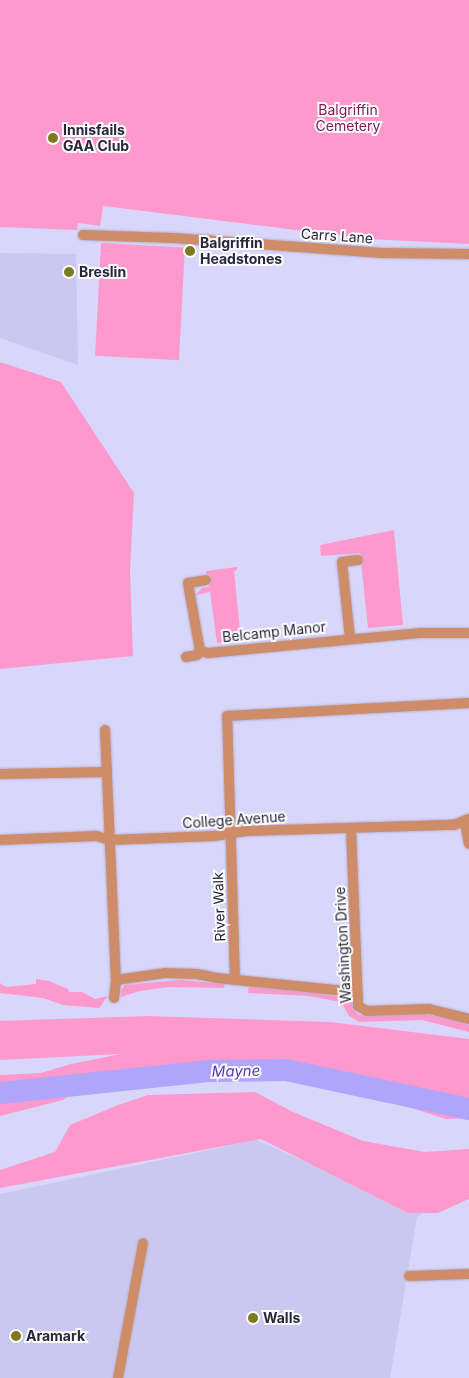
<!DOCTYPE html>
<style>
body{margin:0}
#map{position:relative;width:469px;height:1378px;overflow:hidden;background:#d9d6fb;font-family:Inter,sans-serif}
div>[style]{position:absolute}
.built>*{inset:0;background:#cbc8f0}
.green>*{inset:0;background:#fd99cc;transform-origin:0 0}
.river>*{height:22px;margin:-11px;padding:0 11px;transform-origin:11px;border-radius:11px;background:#afa5fb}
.roads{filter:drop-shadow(0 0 1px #b6b3d5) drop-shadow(0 0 1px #b6b3d5)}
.minor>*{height:10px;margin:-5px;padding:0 5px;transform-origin:5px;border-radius:5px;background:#cf8c69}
.dots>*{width:14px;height:14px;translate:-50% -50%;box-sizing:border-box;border:2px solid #fcfcfc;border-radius:50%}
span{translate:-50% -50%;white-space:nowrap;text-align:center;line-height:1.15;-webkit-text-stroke:4px #fcfcfc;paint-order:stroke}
.park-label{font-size:14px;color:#811e59}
.poi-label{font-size:14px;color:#28263c;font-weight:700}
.left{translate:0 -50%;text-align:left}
.street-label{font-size:14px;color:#28263c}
.water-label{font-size:15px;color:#5638b1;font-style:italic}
</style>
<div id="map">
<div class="built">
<i style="clip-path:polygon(0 253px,76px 254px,78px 365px,0 338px)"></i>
<i style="clip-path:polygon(256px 1140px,424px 1213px,417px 1217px,390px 1378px,0 1378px,0 1194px)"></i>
</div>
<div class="green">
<i style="clip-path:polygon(0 0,469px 0,469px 244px,368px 239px,103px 206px,100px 226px,78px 223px,77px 230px,0 227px)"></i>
<i style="left:101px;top:243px;width:84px;height:113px;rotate:3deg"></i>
<i style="clip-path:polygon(0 362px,61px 382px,134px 493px,130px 571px,133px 656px,0 669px)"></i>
<i style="clip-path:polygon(394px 530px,403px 625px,368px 628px,360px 553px,321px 556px,320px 545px)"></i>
<i style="clip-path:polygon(237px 567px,237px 570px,234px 571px,241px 640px,217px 643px,210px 592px,196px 595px,202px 588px,209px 587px,206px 571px)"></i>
<i style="clip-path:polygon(36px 979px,49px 981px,68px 989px,69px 992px,82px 992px,95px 999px,108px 996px,99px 1008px,63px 1005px,43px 998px,0 993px,0 983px,6px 987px,36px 984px)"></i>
<i style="clip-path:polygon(180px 980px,225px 984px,224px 988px,169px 987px,140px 991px,121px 997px,121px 990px,125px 985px)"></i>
<i style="clip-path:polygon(249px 985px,346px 997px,352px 1001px,353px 1009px,359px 1015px,425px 1014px,463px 1021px,469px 1025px,469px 1032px,422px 1020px,359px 1022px,349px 1016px,341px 1002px,309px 996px,248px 993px)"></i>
<i style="clip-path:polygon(148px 1016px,330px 1022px,469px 1039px,469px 1118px,446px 1119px,421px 1111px,398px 1103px,361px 1080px,319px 1082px,262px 1074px,234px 1079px,197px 1077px,168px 1071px,135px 1071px,84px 1084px,63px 1100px,0 1116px,0 1075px,41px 1073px,71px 1064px,121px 1054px,0 1060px,0 1021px)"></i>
<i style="clip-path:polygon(255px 1092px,293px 1112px,363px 1141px,425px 1152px,469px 1149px,469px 1199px,438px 1213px,408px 1213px,261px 1139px,0 1188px,0 1170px,55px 1152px,70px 1125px,118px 1105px,148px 1095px)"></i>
</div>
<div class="river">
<i style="left:0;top:1093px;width:209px;rotate:-6deg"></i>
<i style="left:208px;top:1071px;width:78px;rotate:-0.7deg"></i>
<i style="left:286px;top:1070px;width:187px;rotate:12deg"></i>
</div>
<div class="roads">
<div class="minor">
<i style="left:83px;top:235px;width:91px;rotate:1.9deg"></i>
<i style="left:174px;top:238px;width:212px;rotate:4.1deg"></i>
<i style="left:385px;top:253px;width:84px;rotate:0.7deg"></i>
<i style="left:350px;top:638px;width:76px;rotate:-96deg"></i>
<i style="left:342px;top:562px;width:16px;rotate:-7deg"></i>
<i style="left:200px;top:651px;width:8px;rotate:14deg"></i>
<i style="left:208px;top:653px;width:214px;rotate:-5.4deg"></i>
<i style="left:421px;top:633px;width:48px"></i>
<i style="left:200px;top:651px;width:69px;rotate:-100deg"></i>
<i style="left:188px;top:583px;width:18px;rotate:-9deg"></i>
<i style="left:186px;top:657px;width:11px;rotate:-10deg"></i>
<i style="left:197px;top:655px;width:5px;rotate:-53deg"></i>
<i style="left:105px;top:730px;width:250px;rotate:87.5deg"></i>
<i style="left:116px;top:980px;width:18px;rotate:96deg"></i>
<i style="left:0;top:774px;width:107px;rotate:-1.1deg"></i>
<i style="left:465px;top:822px;width:22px;rotate:80deg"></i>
<i style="left:351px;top:829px;width:177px;rotate:87.7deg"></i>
<i style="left:358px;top:1006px;width:10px;rotate:29deg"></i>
<i style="left:367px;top:1011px;width:62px;rotate:-1.8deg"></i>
<i style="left:429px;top:1009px;width:41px;rotate:14deg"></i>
<i style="left:0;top:840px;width:96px;rotate:-2.4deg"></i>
<i style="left:96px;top:836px;width:15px;rotate:16deg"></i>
<i style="left:110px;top:840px;width:104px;rotate:-2.2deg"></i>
<i style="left:214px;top:836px;width:32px;rotate:-9deg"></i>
<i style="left:246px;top:831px;width:208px;rotate:-1.7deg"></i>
<i style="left:454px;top:825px;width:16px;rotate:-22deg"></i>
<i style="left:116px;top:980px;width:49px;rotate:-8.1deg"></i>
<i style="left:165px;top:973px;width:32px;rotate:2deg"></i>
<i style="left:197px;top:974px;width:20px;rotate:11deg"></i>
<i style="left:217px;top:978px;width:140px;rotate:5.8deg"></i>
<i style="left:235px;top:980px;width:264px;rotate:-91.7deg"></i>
<i style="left:227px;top:716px;width:242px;rotate:-3.1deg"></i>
<i style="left:409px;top:1276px;width:60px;rotate:-1.9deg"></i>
<i style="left:118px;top:1378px;width:137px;rotate:-79.5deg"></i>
</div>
</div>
<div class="dots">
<i style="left:53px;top:138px;background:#7b7a21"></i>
<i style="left:190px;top:251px;background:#7b7a21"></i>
<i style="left:69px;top:272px;background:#7b7a21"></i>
<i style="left:253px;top:1318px;background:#7b7a21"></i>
<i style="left:16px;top:1336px;background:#7b7a21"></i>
</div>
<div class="park-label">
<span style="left:348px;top:118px">Balgriffin<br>Cemetery</span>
</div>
<div class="poi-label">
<span class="left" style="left:63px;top:138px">Innisfails<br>GAA Club</span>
<span class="left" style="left:200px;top:251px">Balgriffin<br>Headstones</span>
<span class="left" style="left:79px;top:272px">Breslin</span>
<span class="left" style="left:263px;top:1318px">Walls</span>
<span class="left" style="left:26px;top:1336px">Aramark</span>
</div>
<div class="street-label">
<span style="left:337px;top:236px;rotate:4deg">Carrs Lane</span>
<span style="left:274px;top:632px;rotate:-6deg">Belcamp Manor</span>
<span style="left:234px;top:820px;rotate:-4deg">College Avenue</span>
<span style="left:219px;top:907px;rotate:-92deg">River Walk</span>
<span style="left:343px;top:945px;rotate:-93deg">Washington Drive</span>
</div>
<div class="water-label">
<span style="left:236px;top:1071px;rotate:-1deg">Mayne</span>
</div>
</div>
